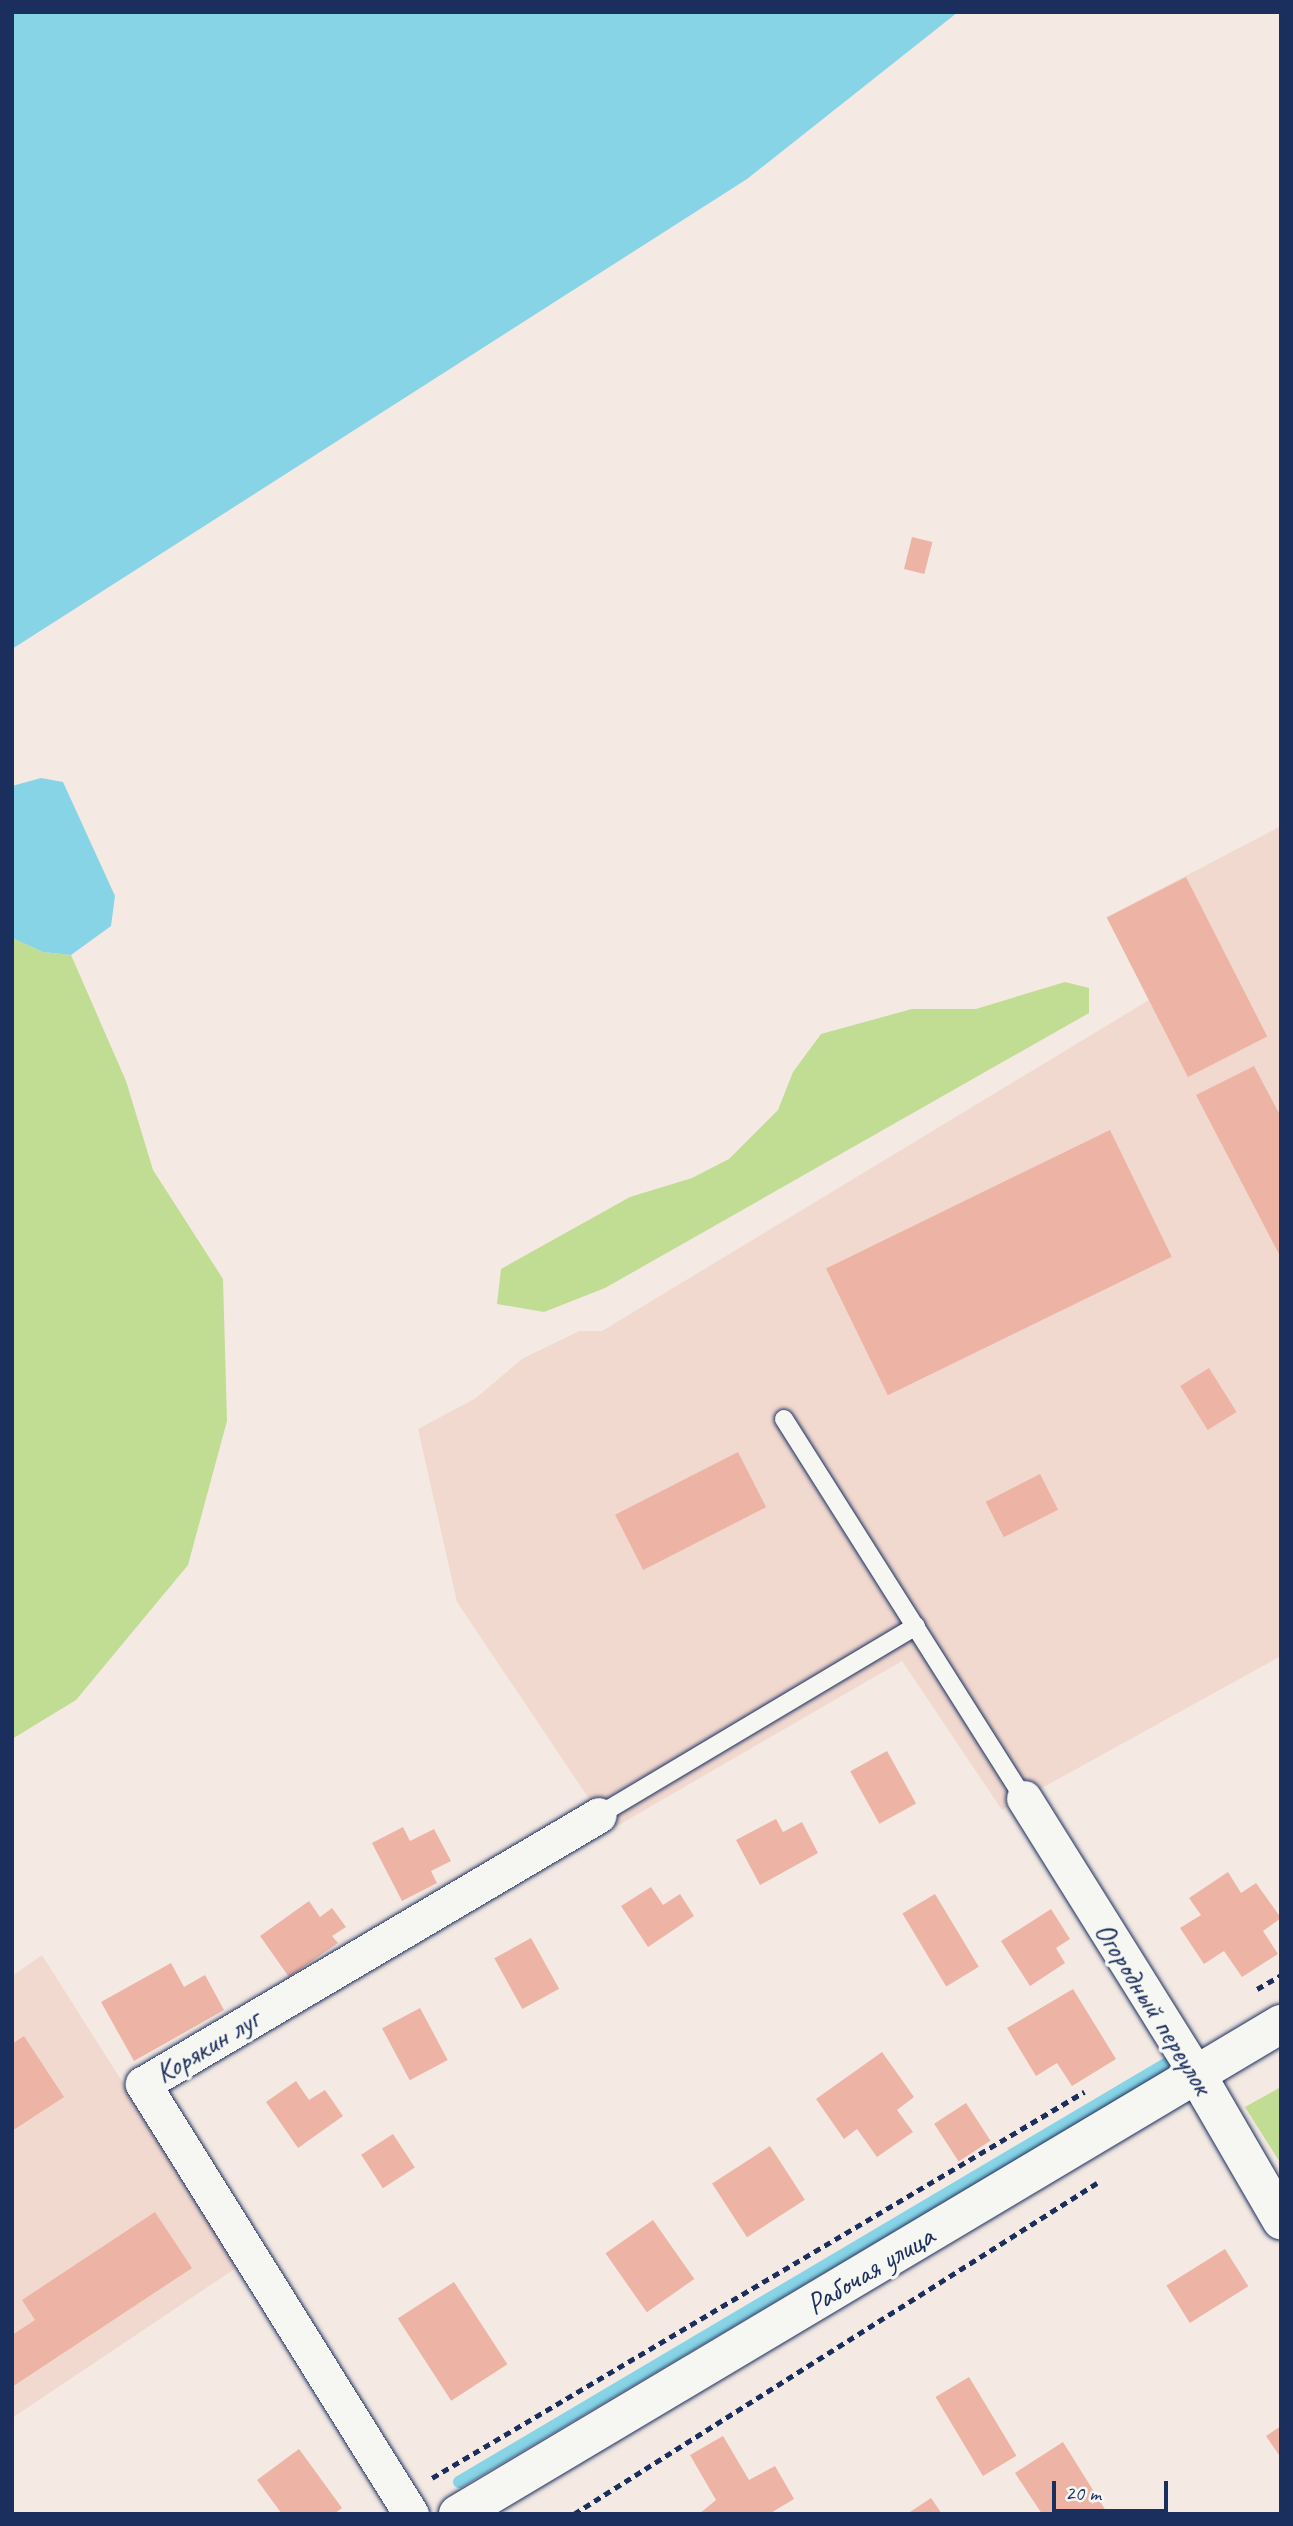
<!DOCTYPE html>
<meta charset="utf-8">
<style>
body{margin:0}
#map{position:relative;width:1293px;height:2526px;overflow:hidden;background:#f4e9e3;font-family:Caveat,sans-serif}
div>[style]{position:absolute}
.built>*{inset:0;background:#f2d9d0}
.green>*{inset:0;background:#c1dc93}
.water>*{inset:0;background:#87d4e6}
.stream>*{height:12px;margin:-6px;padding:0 6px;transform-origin:6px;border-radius:6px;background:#87d4e6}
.building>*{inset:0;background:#edb4a5;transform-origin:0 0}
.path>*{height:4.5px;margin-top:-2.25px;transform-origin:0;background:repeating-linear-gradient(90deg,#1b2f5e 0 7px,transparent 0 12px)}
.roads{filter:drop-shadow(0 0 2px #1b2f5e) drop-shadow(0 0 2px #1b2f5e)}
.lane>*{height:18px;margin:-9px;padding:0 9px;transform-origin:9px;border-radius:9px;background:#f6f6f2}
.street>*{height:35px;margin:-17.5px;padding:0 17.5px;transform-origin:17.5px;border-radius:17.5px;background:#f6f6f2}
.secondary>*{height:38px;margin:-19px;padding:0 19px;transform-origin:19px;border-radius:19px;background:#f6f6f2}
span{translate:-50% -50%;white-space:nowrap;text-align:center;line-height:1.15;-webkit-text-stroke:7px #f6f6f2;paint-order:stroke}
.street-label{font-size:30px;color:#1b2f5e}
.frame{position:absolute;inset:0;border:14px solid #1b2f5e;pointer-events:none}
.scale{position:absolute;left:1052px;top:2481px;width:116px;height:32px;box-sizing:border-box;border:4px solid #1b2f5e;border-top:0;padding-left:9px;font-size:21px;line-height:24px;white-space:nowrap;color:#1b2f5e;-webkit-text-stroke:5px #f6f6f2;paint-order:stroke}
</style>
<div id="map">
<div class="built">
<i style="clip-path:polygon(1281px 826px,1281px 1656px,1002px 1810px,902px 1661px,610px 1830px,457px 1602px,418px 1429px,476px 1398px,522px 1359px,579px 1331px,602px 1331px,1149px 1000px,1107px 917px)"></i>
<i style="clip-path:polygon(42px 1955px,239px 2266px,12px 2418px,12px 1976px)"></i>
</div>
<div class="green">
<i style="clip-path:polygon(12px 938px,43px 952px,71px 955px,126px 1081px,153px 1170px,223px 1279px,227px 1421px,188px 1565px,76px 1700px,12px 1739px)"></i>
<i style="clip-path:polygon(1065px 982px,1089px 988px,1089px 1013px,605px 1288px,544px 1312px,497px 1304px,501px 1269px,630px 1197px,692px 1178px,729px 1159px,778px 1110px,793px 1072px,821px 1034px,912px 1009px,976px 1009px)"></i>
<i style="clip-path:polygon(1281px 2087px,1281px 2164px,1245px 2107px)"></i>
</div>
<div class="water">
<i style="clip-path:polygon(12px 12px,958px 12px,747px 179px,12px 649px)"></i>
<i style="clip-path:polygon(41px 778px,63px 782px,115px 896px,111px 926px,71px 955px,43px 952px,12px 938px,12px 786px)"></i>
</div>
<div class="stream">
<i style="left:459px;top:2482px;width:825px;rotate:-30.61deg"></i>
</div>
<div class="building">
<i style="left:912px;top:537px;width:21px;height:33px;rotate:14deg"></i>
<i style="left:1186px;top:877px;width:179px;height:89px;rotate:63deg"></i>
<i style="clip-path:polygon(1254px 1066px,1281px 1117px,1281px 1258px,1196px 1095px)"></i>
<i style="left:1110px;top:1130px;width:141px;height:316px;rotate:64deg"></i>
<i style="left:1209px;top:1368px;width:52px;height:34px;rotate:58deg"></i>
<i style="left:738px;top:1452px;width:62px;height:138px;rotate:63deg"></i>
<i style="left:1040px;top:1474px;width:40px;height:61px;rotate:63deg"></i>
<i style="left:887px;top:1751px;width:60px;height:42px;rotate:61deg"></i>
<i style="clip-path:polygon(776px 1819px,783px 1832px,802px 1822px,818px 1853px,760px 1885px,736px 1840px)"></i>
<i style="clip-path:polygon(403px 1827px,410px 1841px,434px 1829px,451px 1861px,431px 1871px,437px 1883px,402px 1901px,372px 1843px)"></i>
<i style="clip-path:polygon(1228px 1872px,1241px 1893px,1256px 1883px,1281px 1918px,1263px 1931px,1278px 1954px,1242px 1977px,1224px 1951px,1204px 1964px,1180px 1928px,1201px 1915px,1189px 1898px)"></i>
<i style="clip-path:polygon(651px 1887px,663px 1905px,680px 1894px,694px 1916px,648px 1947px,621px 1906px)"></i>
<i style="left:935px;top:1894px;width:85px;height:38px;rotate:59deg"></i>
<i style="clip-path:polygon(309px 1901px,320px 1917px,332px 1908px,346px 1927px,332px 1936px,338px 1943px,289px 1977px,260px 1936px)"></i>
<i style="clip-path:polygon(1051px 1909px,1070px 1939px,1056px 1948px,1065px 1963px,1030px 1986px,1001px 1941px)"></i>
<i style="left:531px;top:1938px;width:58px;height:42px;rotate:61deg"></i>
<i style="clip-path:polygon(171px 1963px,184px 1987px,205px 1975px,224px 2010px,134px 2061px,101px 2002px)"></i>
<i style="clip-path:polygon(1073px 1989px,1116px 2059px,1072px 2086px,1057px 2063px,1036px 2076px,1007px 2028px)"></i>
<i style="left:420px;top:2008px;width:59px;height:43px;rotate:62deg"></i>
<i style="clip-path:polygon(24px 2036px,64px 2097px,12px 2131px,12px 2044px)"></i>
<i style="clip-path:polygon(882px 2052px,914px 2097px,897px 2110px,913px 2132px,877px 2157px,857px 2129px,844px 2139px,816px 2099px)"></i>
<i style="clip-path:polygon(296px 2081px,309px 2100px,325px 2090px,343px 2116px,298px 2148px,266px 2102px)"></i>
<i style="left:966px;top:2103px;width:45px;height:38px;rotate:57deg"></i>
<i style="left:393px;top:2134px;width:40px;height:38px;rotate:57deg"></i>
<i style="left:770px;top:2146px;width:64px;height:69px;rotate:57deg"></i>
<i style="clip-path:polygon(155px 2212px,192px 2268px,12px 2387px,12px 2335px,35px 2320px,22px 2300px)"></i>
<i style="left:653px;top:2220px;width:72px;height:58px;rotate:55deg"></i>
<i style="left:1225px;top:2249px;width:44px;height:69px;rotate:58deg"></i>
<i style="left:454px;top:2282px;width:98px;height:67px;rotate:57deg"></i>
<i style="left:969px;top:2377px;width:92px;height:39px;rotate:59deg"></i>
<i style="clip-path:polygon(1281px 2426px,1281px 2458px,1266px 2436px)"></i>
<i style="clip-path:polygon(723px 2436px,749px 2480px,775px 2466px,794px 2499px,769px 2514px,699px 2514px,716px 2500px,690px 2455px)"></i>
<i style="clip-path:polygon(1063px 2442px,1106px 2511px,1102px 2514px,1042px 2514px,1015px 2473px)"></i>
<i style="clip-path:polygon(299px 2449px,342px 2508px,334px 2514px,282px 2514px,257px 2480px)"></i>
<i style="clip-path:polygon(931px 2498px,942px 2514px,907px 2514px)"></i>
</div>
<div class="path">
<i style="left:1257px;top:1989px;width:28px;rotate:-30deg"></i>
<i style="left:432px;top:2478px;width:758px;rotate:-30.63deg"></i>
<i style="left:574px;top:2514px;width:619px;rotate:-32.33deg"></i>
</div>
<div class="roads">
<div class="lane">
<i style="left:784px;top:1419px;width:449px;rotate:57.7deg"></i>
<i style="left:599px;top:1815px;width:369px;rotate:-30.8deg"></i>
</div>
<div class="street">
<i style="left:1024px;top:1798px;width:327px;rotate:58deg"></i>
<i style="left:411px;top:2514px;width:507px;rotate:-121.93deg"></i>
<i style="left:143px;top:2084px;width:529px;rotate:-30.54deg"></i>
</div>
<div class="secondary">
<i style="left:1197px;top:2075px;width:168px;rotate:59.9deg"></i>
<i style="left:458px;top:2514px;width:958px;rotate:-30.77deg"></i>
</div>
</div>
<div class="street-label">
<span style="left:1154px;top:2008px;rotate:58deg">Огородный переулок</span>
<span style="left:207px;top:2046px;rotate:-31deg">Корякин луг</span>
<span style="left:870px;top:2270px;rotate:-31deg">Рабочая улица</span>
</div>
<div class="frame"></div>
<div class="scale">20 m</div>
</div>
